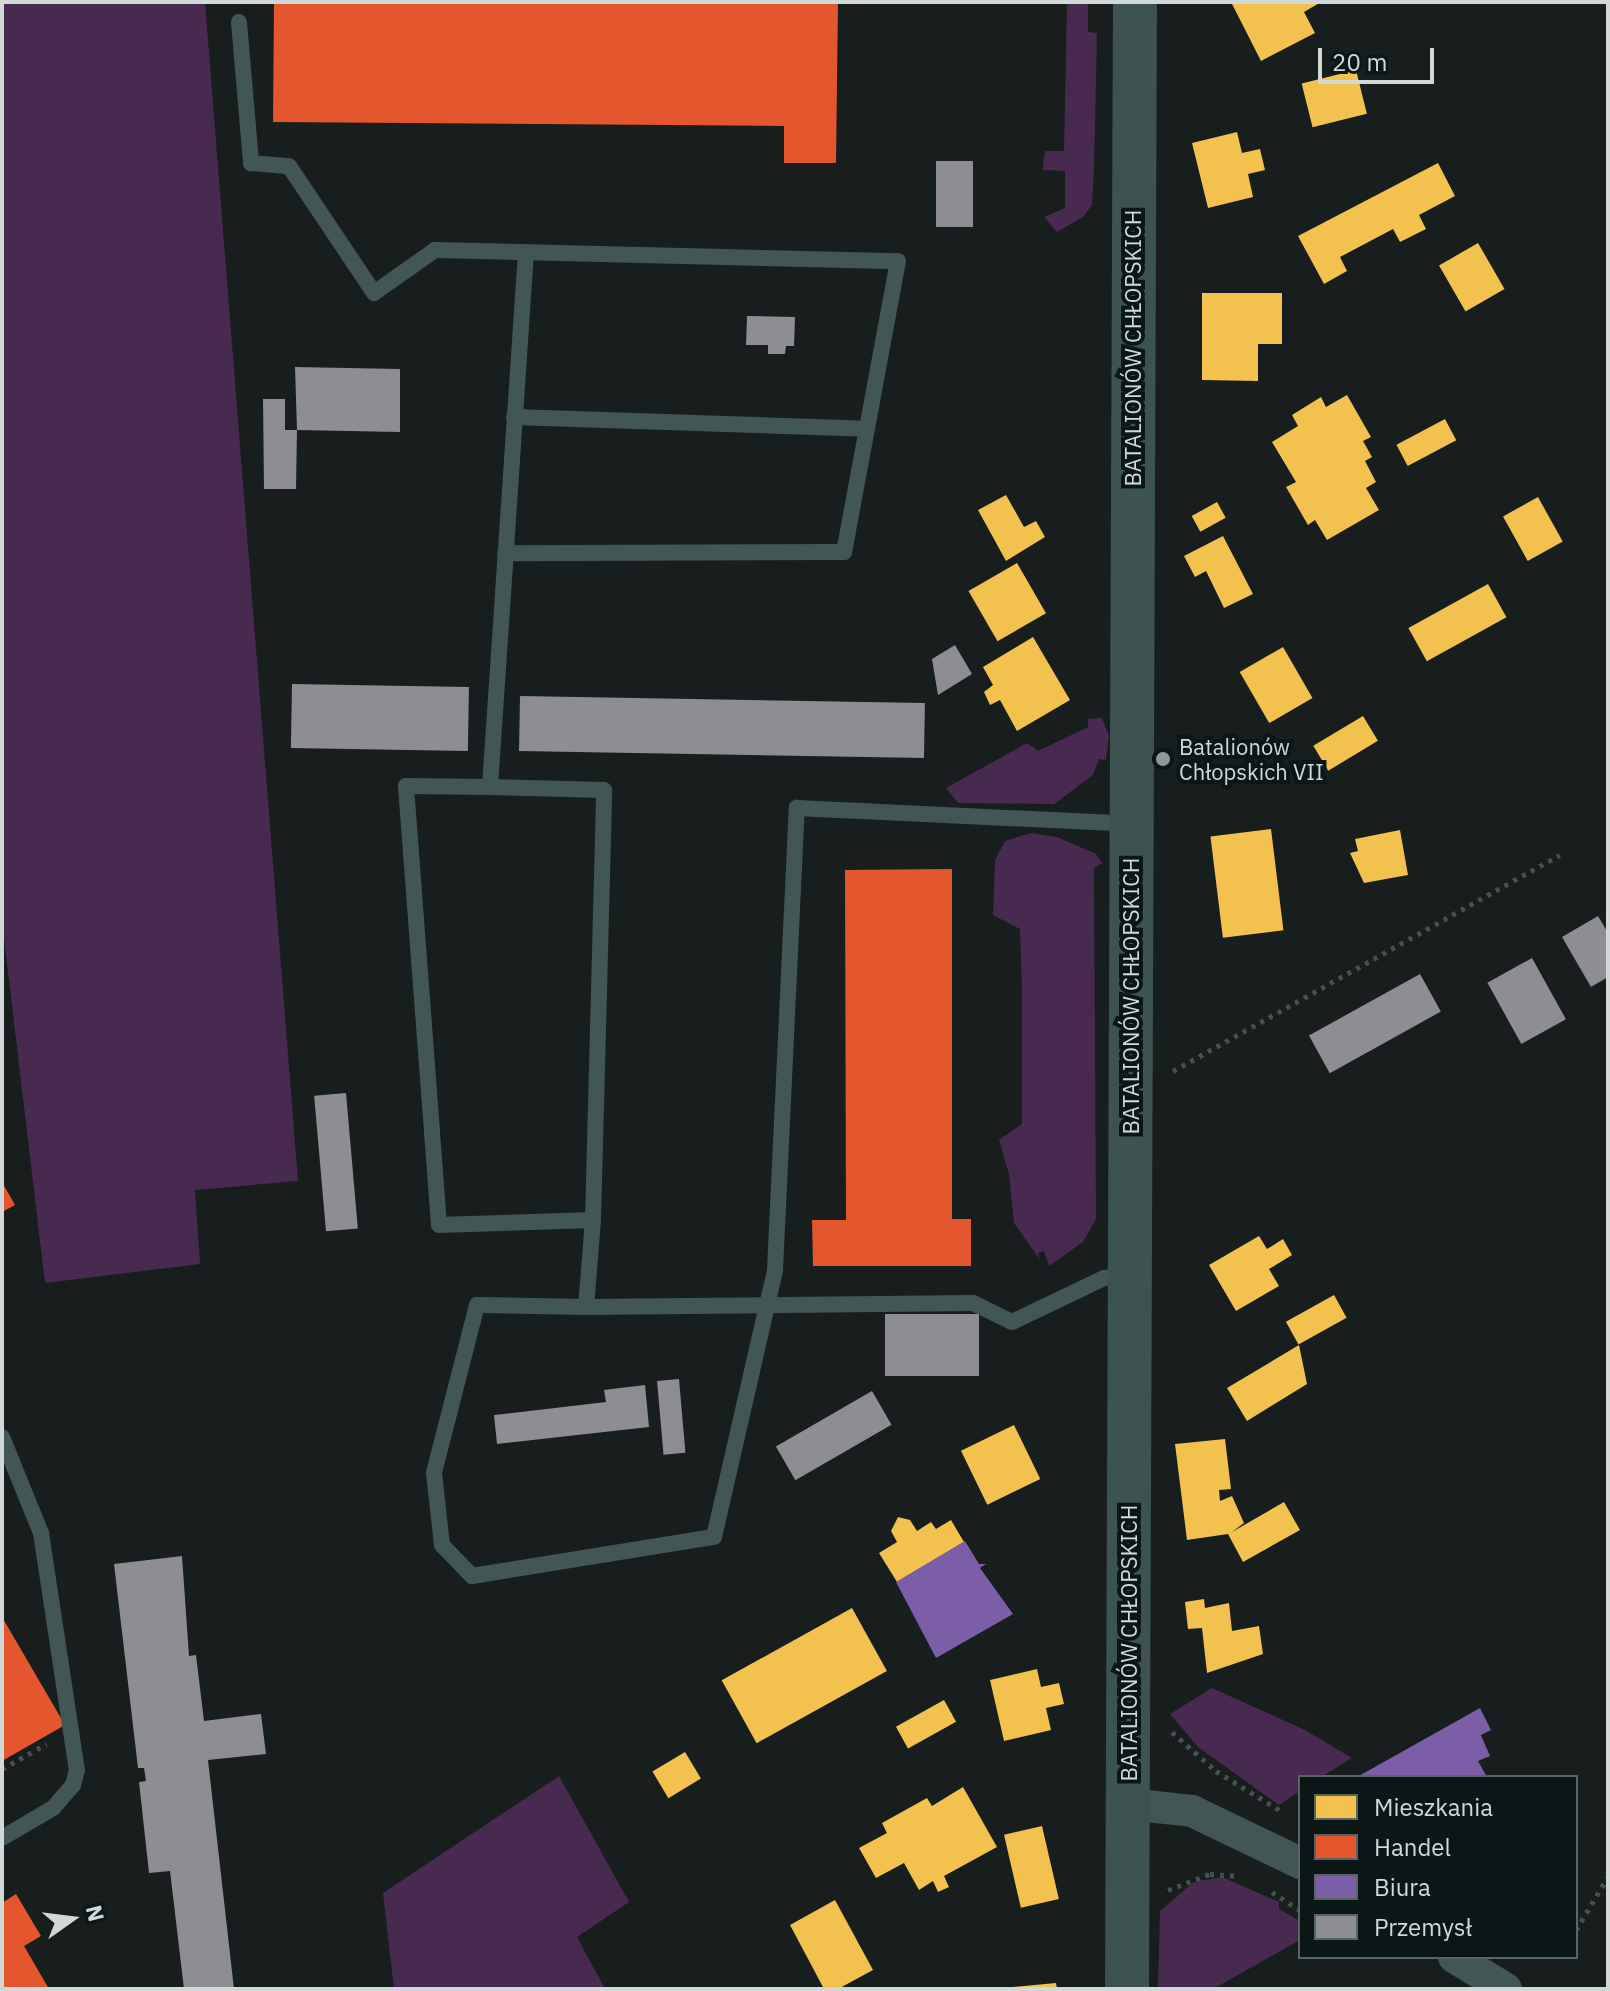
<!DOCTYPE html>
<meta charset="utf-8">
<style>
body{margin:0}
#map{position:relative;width:1610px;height:1991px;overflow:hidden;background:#171e1d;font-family:"IBM Plex Sans",sans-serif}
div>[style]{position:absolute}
.green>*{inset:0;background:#482a51}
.homes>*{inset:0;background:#f2c14e;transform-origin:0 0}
.shops>*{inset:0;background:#e4572e}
.offices>*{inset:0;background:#7b5ea7}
.industry>*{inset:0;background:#8d8d92;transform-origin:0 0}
.path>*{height:5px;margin-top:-2.5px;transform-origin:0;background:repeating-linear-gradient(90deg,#435150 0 4px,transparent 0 10px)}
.lane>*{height:16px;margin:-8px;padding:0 8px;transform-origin:8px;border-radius:8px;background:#425656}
.street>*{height:32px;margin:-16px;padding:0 16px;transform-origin:16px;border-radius:16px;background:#425656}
.secondary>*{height:44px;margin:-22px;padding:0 22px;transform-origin:22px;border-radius:22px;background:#3c5352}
.dots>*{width:22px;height:22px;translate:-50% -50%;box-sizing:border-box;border:4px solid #0b1717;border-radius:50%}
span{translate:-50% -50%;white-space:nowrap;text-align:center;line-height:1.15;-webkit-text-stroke:8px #0b1717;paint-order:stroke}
.street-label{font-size:22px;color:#d0d8d8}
.poi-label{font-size:22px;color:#d0d8d8}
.left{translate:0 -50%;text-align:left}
.frame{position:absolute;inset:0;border:4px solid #d0d8d8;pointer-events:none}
.legend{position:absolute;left:1298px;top:1775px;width:280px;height:184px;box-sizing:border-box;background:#0b1717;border:2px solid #5a6464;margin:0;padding:10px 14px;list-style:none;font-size:24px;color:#d0d8d8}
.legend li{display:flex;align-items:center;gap:16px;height:40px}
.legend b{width:40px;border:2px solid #5a6464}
.north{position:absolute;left:32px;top:1879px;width:80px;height:80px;-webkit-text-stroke:6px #0b1717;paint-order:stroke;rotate:76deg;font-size:22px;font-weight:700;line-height:32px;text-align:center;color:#d0d8d8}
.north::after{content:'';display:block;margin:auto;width:28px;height:36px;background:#d0d8d8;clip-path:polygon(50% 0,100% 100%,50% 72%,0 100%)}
.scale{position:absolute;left:1318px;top:48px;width:116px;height:36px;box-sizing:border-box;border:4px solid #d0d8d8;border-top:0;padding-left:10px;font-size:24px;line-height:28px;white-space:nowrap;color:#d0d8d8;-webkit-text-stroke:6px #0b1717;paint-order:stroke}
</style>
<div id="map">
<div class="green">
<i style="clip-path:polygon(2px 2px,205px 2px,298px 1181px,195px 1190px,200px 1264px,45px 1283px,2px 921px)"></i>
<i style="clip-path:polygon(1067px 2px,1088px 3px,1088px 32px,1097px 33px,1094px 171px,1092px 205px,1083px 217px,1057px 232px,1044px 217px,1065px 208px,1065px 171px,1043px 170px,1044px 156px,1046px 151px,1064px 151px)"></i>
<i style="clip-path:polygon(1102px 718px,1109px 736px,1106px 760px,1099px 759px,1093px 775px,1054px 804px,958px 803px,946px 788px,1027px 743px,1038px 751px,1088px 727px,1088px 719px)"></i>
<i style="clip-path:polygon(1031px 833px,1057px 837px,1096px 854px,1102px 863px,1094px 868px,1096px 1219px,1083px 1242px,1049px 1266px,1044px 1251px,1038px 1253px,1040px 1260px,1014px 1223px,1009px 1174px,999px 1140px,1022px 1124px,1022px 990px,1020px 929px,993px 915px,995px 860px,1005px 841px)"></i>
<i style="clip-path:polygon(1212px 1688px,1305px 1730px,1352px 1758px,1321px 1777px,1300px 1777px,1300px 1791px,1279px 1805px,1198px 1747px,1170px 1714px)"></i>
<i style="clip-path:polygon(559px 1776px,629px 1902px,577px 1937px,605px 1989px,394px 1989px,383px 1893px)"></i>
<i style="clip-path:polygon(1222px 1877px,1279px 1902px,1279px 1909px,1300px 1921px,1300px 1940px,1213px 1989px,1158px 1989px,1160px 1911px,1194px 1882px)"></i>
</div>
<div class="homes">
<i style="clip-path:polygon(1231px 2px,1321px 2px,1304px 12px,1315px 33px,1261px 61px)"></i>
<i style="left:1356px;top:70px;width:45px;height:56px;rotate:76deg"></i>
<i style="clip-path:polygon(1237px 132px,1242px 153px,1260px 149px,1265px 170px,1248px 174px,1253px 197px,1208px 208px,1192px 143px)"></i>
<i style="clip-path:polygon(1438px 163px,1455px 196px,1419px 215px,1426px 229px,1400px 242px,1393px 229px,1340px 257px,1347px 271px,1324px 284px,1298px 236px)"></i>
<i style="left:1478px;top:243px;width:53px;height:45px;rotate:60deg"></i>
<i style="clip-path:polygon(1202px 293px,1282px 293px,1282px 344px,1258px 344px,1258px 381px,1202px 380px)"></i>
<i style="clip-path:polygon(1347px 395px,1371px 437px,1363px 441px,1372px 457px,1365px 461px,1376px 482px,1366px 488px,1379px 510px,1327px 540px,1315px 520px,1308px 525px,1286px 487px,1296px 482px,1272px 442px,1298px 426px,1292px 415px,1321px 397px,1326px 407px)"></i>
<i style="left:1445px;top:419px;width:24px;height:55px;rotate:62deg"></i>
<i style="clip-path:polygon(1006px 495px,1024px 527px,1036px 521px,1045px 537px,1006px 561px,978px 510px)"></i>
<i style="left:1538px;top:497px;width:51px;height:40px;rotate:61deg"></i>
<i style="left:1217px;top:502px;width:18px;height:29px;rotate:61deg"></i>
<i style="clip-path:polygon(1223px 536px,1253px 594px,1224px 608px,1206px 571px,1195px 577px,1184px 556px)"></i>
<i style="left:1017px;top:563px;width:58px;height:56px;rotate:60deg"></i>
<i style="left:1488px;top:584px;width:38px;height:91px;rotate:61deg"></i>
<i style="clip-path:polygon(1033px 637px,1070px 700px,1017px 731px,1000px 700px,990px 705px,984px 692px,993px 685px,983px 667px)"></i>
<i style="left:1283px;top:647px;width:59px;height:50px;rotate:60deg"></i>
<i style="left:1363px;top:716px;width:29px;height:58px;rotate:59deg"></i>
<i style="left:1271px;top:829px;width:102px;height:61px;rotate:83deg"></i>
<i style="clip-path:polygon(1400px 830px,1408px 875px,1364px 883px,1350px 853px,1358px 851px,1355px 839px)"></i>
<i style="clip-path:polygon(1259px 1236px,1267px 1249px,1283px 1239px,1292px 1255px,1269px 1269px,1279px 1286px,1236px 1311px,1209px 1265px)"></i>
<i style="left:1334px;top:1295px;width:26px;height:55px;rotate:61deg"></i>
<i style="clip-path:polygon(1299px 1345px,1307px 1384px,1247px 1421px,1227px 1388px)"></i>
<i style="left:1014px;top:1425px;width:60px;height:59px;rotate:64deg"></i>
<i style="clip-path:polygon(1225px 1439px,1231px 1489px,1219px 1490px,1220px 1501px,1232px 1496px,1244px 1523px,1232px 1532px,1284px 1502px,1300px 1530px,1243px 1562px,1228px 1534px,1187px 1540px,1175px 1444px)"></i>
<i style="clip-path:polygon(898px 1517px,910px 1520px,917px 1531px,931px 1522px,936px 1529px,951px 1520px,964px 1542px,897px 1582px,879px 1553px,897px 1542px,891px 1531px)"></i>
<i style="clip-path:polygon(1204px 1599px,1205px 1608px,1229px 1603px,1232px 1631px,1259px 1626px,1263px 1654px,1207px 1673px,1202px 1628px,1188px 1629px,1185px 1602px)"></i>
<i style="left:852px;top:1608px;width:72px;height:149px;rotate:61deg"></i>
<i style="clip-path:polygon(1037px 1669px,1041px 1687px,1059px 1683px,1064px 1704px,1046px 1708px,1051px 1730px,1004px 1741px,990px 1680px)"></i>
<i style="left:944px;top:1700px;width:25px;height:55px;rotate:61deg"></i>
<i style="left:685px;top:1752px;width:31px;height:38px;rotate:59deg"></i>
<i style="clip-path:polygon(963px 1787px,997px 1847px,944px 1876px,949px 1887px,938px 1892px,933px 1881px,919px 1890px,904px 1863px,876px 1878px,859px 1848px,887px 1833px,882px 1823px,927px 1798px,932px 1806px)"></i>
<i style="left:1042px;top:1826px;width:75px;height:39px;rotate:77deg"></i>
<i style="clip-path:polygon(835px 1900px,873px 1970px,838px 1989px,824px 1989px,790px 1925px)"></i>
<i style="clip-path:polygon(1056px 1983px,1057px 1989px,1013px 1989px,1013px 1987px)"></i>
</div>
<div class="shops">
<i style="clip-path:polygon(274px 2px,838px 2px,836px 163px,784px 163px,784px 126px,273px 122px)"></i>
<i style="clip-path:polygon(952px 869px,952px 1219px,971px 1219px,971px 1266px,813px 1266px,812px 1220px,846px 1220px,845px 870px)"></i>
<i style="clip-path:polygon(2px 1182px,15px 1205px,2px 1212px)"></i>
<i style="clip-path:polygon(2px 1617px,65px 1725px,2px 1761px)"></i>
<i style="clip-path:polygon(16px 1894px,41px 1936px,24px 1946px,49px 1989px,2px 1989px,2px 1903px)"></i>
</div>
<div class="offices">
<i style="clip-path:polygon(965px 1541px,979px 1564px,986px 1564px,980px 1568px,1013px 1614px,936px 1658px,896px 1582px)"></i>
<i style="clip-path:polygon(1480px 1708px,1491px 1730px,1481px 1735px,1490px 1756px,1478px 1761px,1487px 1777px,1357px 1777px)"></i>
</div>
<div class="industry">
<i style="left:936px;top:161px;width:37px;height:66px"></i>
<i style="clip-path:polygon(747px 316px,795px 317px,794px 346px,786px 346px,785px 354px,768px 354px,768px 345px,746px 345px)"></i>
<i style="clip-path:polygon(295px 367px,400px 369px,400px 432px,297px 430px,296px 489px,264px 489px,263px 399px,285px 399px,285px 430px,297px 430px)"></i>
<i style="clip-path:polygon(955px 645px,972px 674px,938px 695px,932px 659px)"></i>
<i style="left:292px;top:684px;width:177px;height:64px;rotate:1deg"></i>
<i style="left:520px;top:696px;width:405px;height:55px;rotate:1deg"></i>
<i style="clip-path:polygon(1598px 916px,1608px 933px,1608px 977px,1591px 987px,1562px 937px)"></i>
<i style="left:1532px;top:958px;width:70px;height:51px;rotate:61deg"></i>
<i style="left:1420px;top:974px;width:43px;height:127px;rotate:61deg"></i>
<i style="left:346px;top:1093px;width:136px;height:32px;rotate:85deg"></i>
<i style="left:979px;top:1314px;width:62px;height:94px;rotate:90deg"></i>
<i style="left:679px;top:1379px;width:74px;height:22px;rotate:85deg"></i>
<i style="clip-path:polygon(645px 1385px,649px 1427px,497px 1444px,494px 1415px,606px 1402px,604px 1390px)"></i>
<i style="left:872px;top:1391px;width:39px;height:111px;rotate:60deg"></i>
<i style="clip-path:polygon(182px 1556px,189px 1656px,196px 1655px,204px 1721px,261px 1714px,266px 1754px,208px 1760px,234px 1989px,184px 1989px,170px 1871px,149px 1873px,139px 1782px,146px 1781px,144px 1768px,138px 1768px,114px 1564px)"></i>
</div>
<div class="path">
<i style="left:1173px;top:1071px;width:443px;rotate:-29.2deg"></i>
<i style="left:1172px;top:1732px;width:59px;rotate:41.6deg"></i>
<i style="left:1216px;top:1771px;width:79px;rotate:31.5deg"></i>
<i style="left:2px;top:1769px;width:51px;rotate:-29.6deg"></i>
<i style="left:1168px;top:1890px;width:45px;rotate:-20.9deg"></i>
<i style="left:1210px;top:1874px;width:28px;rotate:4deg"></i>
<i style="left:1272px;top:1892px;width:33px;rotate:33deg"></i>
<i style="left:1576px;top:1930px;width:62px;rotate:-58.9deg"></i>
</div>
<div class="lane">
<i style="left:239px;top:22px;width:142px;rotate:85.1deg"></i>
<i style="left:251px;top:163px;width:38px;rotate:5deg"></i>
<i style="left:289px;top:166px;width:153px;rotate:56.2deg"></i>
<i style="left:374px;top:293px;width:75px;rotate:-35.2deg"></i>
<i style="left:435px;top:250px;width:463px;rotate:1.4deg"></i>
<i style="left:898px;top:261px;width:296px;rotate:100.5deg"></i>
<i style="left:844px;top:552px;width:339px;rotate:179.8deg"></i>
<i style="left:514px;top:417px;width:353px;rotate:1.9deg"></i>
<i style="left:490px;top:787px;width:84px;rotate:-179.3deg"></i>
<i style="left:406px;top:786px;width:440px;rotate:85.7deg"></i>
<i style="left:439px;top:1225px;width:154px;rotate:-1.9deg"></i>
<i style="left:593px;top:1220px;width:430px;rotate:-88.5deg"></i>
<i style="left:604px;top:790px;width:114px;rotate:-178.5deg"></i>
<i style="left:490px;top:787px;width:536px;rotate:-86.15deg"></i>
<i style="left:593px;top:1220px;width:87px;rotate:94.6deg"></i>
<i style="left:586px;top:1307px;width:387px;rotate:-0.6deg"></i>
<i style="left:973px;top:1303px;width:43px;rotate:26deg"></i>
<i style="left:1012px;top:1322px;width:102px;rotate:-25.6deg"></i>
<i style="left:1104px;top:1278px;width:23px;rotate:-7deg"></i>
<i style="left:586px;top:1307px;width:109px;rotate:-178.9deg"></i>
<i style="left:477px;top:1305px;width:173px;rotate:104.4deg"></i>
<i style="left:434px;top:1473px;width:72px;rotate:83.7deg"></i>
<i style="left:442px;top:1545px;width:43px;rotate:45.9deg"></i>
<i style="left:472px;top:1576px;width:245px;rotate:-9.2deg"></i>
<i style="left:714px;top:1537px;width:274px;rotate:-77.1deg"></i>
<i style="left:775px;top:1270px;width:463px;rotate:-87.3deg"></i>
<i style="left:797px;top:808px;width:334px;rotate:2.7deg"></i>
<i style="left:2px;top:1437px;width:104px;rotate:67.9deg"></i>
<i style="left:41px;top:1533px;width:240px;rotate:81.4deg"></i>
<i style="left:77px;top:1770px;width:16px;rotate:105deg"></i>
<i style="left:73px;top:1785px;width:30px;rotate:131deg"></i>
<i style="left:53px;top:1808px;width:59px;rotate:149.5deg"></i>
</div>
<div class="street">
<i style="left:1128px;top:1804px;width:64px;rotate:6.2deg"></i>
<i style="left:1192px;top:1811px;width:120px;rotate:25.7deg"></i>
<i style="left:1454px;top:1957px;width:61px;rotate:31.6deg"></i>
</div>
<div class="secondary">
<i style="left:1127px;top:1989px;width:1987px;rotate:-89.77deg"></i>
</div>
<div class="dots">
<i style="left:1163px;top:759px;background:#8f9797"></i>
</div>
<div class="street-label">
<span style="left:1133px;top:348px;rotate:-90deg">BATALIONÓW CHŁOPSKICH</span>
<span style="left:1131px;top:996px;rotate:-90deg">BATALIONÓW CHŁOPSKICH</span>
<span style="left:1129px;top:1643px;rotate:-90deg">BATALIONÓW CHŁOPSKICH</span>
</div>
<div class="poi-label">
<span class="left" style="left:1179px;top:759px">Batalionów<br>Chłopskich VII</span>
</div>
<div class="frame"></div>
<ul class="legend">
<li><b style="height:22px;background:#f2c14e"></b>Mieszkania</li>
<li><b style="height:22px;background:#e4572e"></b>Handel</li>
<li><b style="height:22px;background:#7b5ea7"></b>Biura</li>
<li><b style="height:22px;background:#8d8d92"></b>Przemysł</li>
</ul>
<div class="north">N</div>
<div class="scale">20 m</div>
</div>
